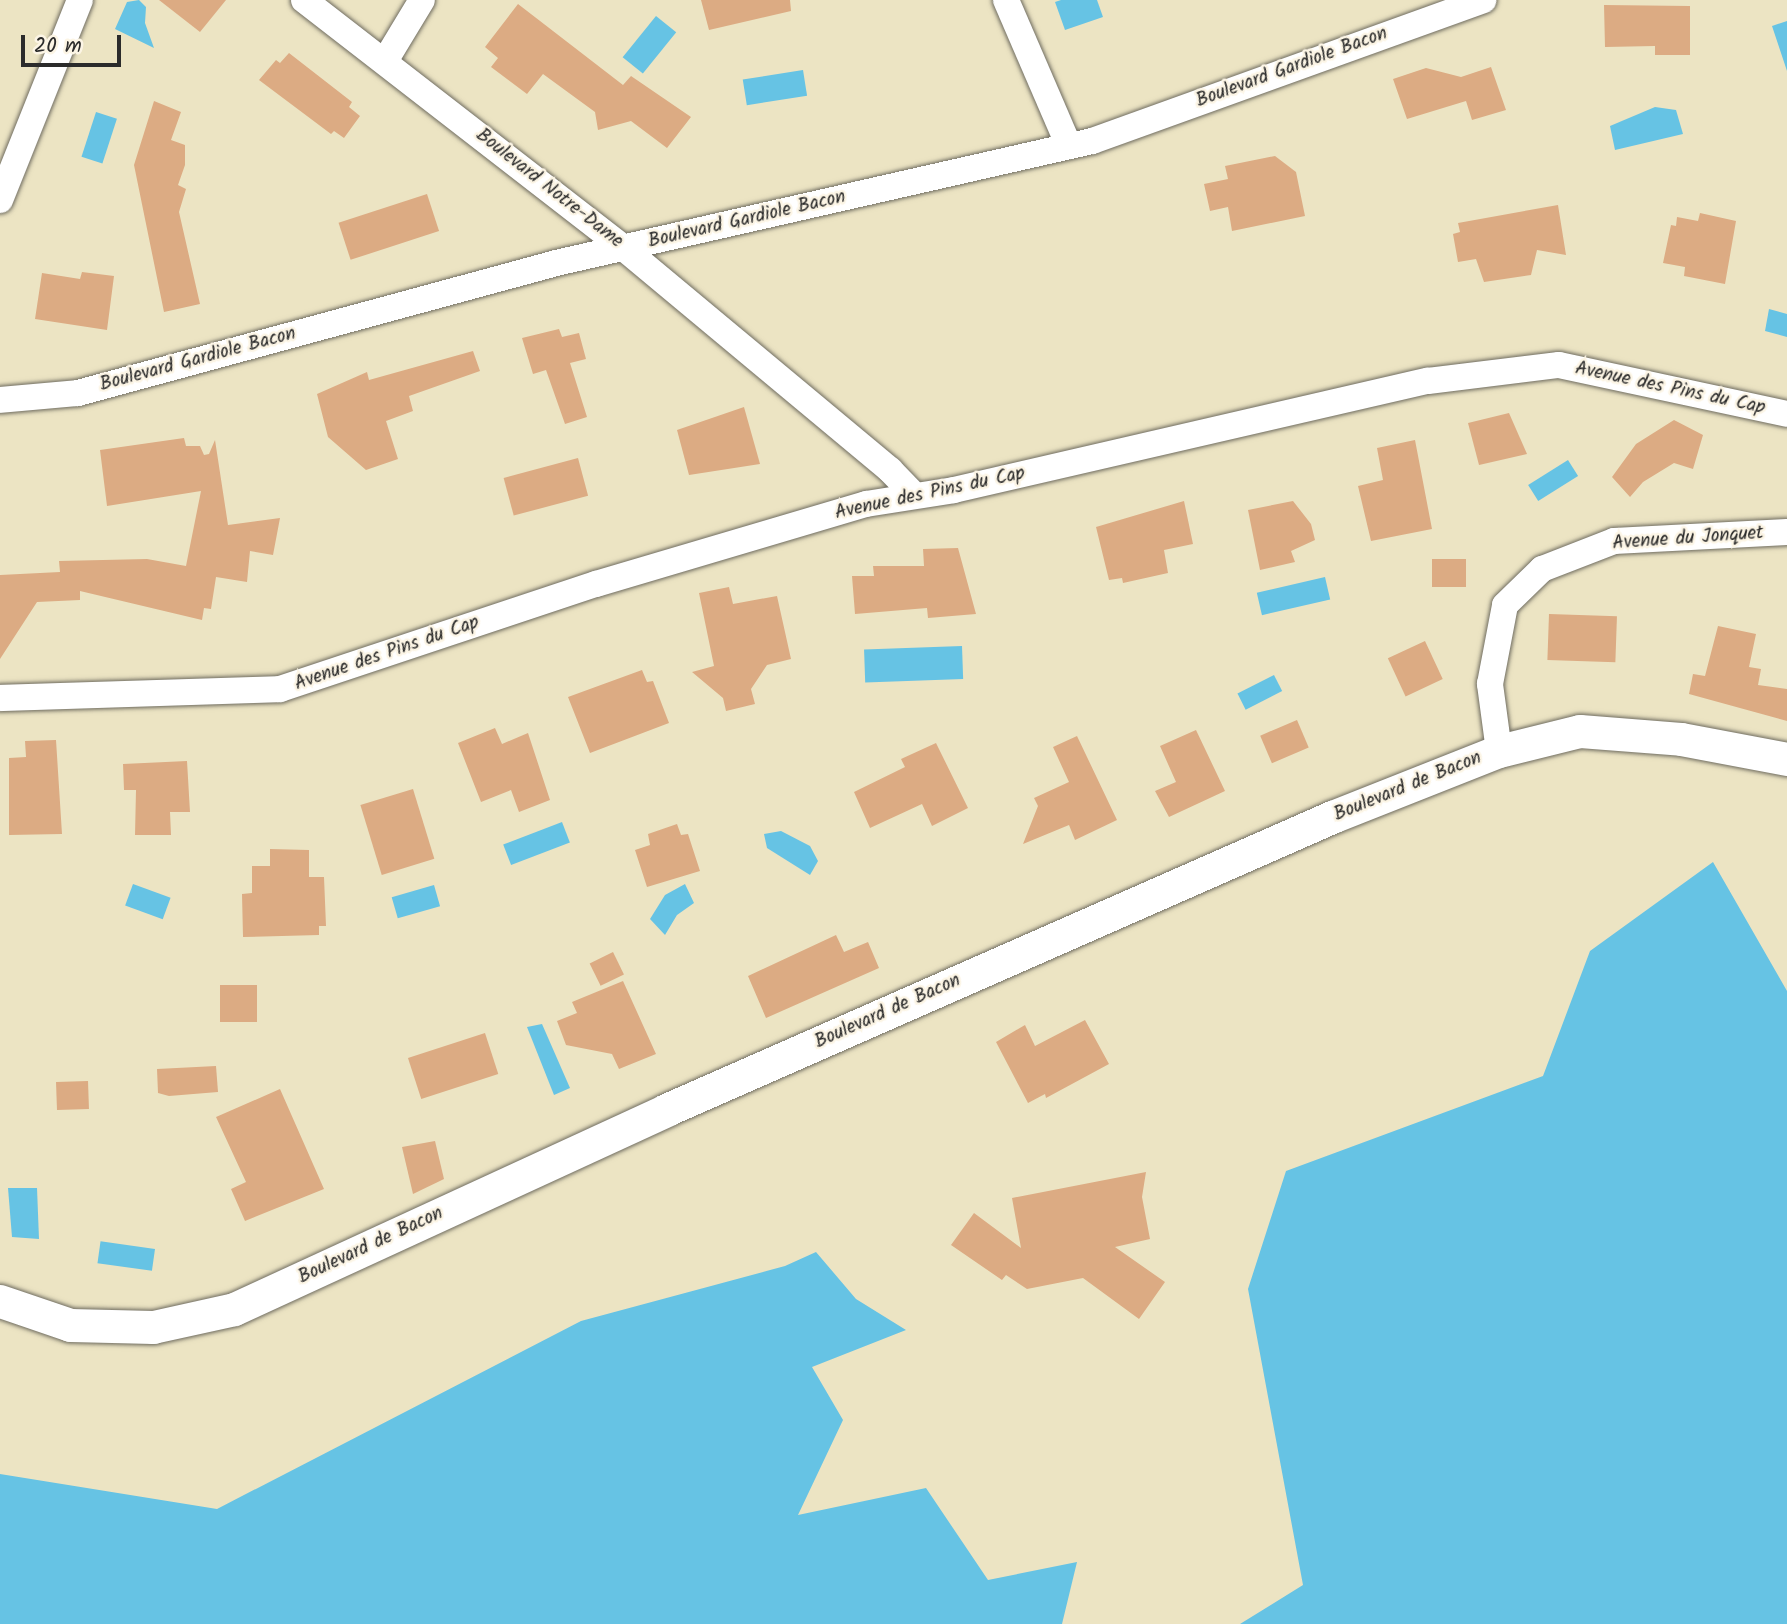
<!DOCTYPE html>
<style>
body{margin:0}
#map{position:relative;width:1787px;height:1624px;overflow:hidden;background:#ece4c3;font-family:Kalam,sans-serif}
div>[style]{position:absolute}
.water>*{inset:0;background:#66c3e4;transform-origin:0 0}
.building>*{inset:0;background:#dcab83;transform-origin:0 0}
.roads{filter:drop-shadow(0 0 2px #6f6c60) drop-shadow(0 0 2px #6f6c60)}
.minor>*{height:26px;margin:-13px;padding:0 13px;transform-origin:13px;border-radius:13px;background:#fff}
.tertiary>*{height:33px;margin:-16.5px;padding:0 16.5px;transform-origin:16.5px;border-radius:16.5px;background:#fff}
span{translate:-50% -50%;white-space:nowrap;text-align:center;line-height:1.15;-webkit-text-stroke:5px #fcf5e5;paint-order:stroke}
.street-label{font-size:19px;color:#2b2b2b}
.scale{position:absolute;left:21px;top:35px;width:100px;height:32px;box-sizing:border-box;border:4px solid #2b2b2b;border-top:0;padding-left:9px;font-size:21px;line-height:24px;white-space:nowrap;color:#2b2b2b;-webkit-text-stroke:5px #fcf5e5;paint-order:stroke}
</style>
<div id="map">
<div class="water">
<i style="clip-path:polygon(139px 0,146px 7px,145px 23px,154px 48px,115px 29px,127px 2px)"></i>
<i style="clip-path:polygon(1061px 0,1097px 0,1103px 17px,1065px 30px,1055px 2px)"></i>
<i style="left:656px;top:16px;width:26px;height:53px;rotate:39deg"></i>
<i style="clip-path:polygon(1787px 21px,1787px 71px,1772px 26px)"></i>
<i style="left:803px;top:70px;width:26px;height:61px;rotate:81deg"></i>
<i style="clip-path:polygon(1655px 107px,1676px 110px,1683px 134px,1615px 150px,1610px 126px)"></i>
<i style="left:96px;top:112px;width:22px;height:47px;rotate:18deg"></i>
<i style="clip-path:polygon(1769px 309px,1787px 314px,1787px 337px,1765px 331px)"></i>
<i style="left:1568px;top:460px;width:19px;height:47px;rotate:58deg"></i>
<i style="left:1325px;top:577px;width:23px;height:70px;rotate:77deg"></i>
<i style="left:962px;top:646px;width:33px;height:98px;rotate:88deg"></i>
<i style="left:1274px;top:675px;width:18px;height:41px;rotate:63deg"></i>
<i style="left:562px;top:822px;width:22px;height:63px;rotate:69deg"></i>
<i style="clip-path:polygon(781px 831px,810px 846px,818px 861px,810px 875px,767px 848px,764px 834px)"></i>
<i style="clip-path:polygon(1713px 862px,1787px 991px,1787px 1624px,1240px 1624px,1303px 1585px,1248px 1289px,1286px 1171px,1543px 1076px,1590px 951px)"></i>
<i style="left:133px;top:884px;width:40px;height:23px;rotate:20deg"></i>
<i style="clip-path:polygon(685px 884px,694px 903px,677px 915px,665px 935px,650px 919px,665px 895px)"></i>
<i style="left:434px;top:885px;width:22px;height:44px;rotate:74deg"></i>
<i style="clip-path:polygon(542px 1024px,570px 1088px,554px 1095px,527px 1027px)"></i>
<i style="clip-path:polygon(8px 1188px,37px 1188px,39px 1239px,12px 1237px)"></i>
<i style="left:155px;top:1249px;width:22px;height:55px;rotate:98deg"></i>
<i style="clip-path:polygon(816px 1252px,856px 1299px,906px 1330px,812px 1367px,843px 1420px,798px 1515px,926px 1488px,988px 1580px,1077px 1562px,1062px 1624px,0 1624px,0 1474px,217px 1509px,581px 1321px,785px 1266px)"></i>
</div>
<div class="building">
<i style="clip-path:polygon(159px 0,226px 0,200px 32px)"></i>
<i style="clip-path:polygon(701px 0,790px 0,791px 11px,709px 30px)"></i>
<i style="clip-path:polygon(518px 4px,623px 85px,631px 76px,691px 117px,667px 148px,631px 121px,598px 130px,595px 112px,543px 74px,527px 94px,491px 67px,498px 58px,485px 47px)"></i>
<i style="clip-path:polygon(1604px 5px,1690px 6px,1690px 55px,1655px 55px,1655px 46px,1605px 47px)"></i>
<i style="clip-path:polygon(289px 53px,352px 102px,349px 107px,360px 116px,344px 138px,334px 131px,331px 134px,259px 80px,276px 60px,280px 63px)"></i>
<i style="clip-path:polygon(1491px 67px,1506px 110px,1472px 120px,1466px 101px,1407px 119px,1393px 79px,1426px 68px,1461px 77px)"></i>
<i style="clip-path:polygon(154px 101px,181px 112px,171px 140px,185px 145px,185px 165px,178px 185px,186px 189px,179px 212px,200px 304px,164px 312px,134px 165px)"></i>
<i style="clip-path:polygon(1275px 156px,1296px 172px,1305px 216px,1232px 231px,1228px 207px,1210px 211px,1204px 184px,1228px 179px,1225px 166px)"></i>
<i style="left:427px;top:194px;width:39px;height:93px;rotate:72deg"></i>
<i style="clip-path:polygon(1558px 205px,1566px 255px,1537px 250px,1531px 275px,1484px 282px,1476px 259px,1458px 262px,1453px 234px,1460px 232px,1458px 223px)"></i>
<i style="clip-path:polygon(1700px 213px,1736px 221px,1725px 284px,1684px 276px,1685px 267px,1663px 263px,1671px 225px,1676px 226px,1677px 217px,1698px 221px)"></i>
<i style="clip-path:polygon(82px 272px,114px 276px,107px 330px,35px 319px,42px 273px,80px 279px)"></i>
<i style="clip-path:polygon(559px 329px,562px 337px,579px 333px,586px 359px,570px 363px,587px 417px,565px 424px,546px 370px,533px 374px,522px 338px)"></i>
<i style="clip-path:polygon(473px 351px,480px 371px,409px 396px,413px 411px,386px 421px,398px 459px,366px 470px,328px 437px,317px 394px,367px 372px,369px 380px)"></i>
<i style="clip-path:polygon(744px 407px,760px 464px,689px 475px,677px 430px)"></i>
<i style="clip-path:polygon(1509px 413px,1527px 454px,1479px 465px,1468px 423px)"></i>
<i style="clip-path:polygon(1674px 420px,1703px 435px,1693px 469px,1674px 463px,1643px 482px,1630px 497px,1612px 477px,1636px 444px)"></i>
<i style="clip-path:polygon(184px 438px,186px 446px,200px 446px,204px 455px,209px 454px,215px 440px,228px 525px,280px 518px,273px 555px,250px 551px,247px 582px,216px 577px,211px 609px,204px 608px,202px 620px,80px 591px,80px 600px,37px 602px,0 659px,0 575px,60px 572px,59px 561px,147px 559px,186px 566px,201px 491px,107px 506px,100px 450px)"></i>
<i style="clip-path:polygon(1415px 440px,1432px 529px,1371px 541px,1358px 486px,1383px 480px,1377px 448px)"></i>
<i style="left:578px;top:458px;width:39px;height:77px;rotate:75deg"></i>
<i style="clip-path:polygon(1184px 501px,1193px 544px,1164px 550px,1168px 573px,1123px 583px,1122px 578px,1109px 580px,1096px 527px)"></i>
<i style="clip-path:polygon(1293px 501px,1311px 524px,1315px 540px,1291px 551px,1295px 562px,1260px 570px,1248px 510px)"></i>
<i style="clip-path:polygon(958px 548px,976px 614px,928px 618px,927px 608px,855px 614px,852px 576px,874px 576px,873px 566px,924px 566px,923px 549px)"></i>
<i style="left:1432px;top:559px;width:34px;height:28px"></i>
<i style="clip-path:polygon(729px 587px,733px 604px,777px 596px,791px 659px,767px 665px,751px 689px,755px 704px,726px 711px,723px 698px,692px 672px,714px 666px,699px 593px)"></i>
<i style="left:1549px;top:614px;width:68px;height:46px;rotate:2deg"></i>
<i style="clip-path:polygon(1718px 626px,1756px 634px,1749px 667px,1761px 669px,1758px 685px,1787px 689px,1787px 721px,1689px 694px,1693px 674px,1705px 676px)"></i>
<i style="left:1425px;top:641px;width:42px;height:41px;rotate:65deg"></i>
<i style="clip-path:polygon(642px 670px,647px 682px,653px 681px,669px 723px,590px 753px,568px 697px)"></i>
<i style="left:1297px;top:720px;width:30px;height:40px;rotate:67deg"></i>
<i style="clip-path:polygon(495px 728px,502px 744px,528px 733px,550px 800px,519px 812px,511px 790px,481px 802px,458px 743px)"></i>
<i style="clip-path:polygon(1196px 730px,1225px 791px,1169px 817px,1155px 791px,1176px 782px,1160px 746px)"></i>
<i style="clip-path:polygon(1077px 736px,1117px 820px,1075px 840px,1069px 825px,1023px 844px,1038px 806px,1034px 798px,1069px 782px,1053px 747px)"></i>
<i style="clip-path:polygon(56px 740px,62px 834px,9px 835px,9px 758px,26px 757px,25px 741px)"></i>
<i style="clip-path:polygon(936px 743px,968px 808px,932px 826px,922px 804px,870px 828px,854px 792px,905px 767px,901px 759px)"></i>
<i style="clip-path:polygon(187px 761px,190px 812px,170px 812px,171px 835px,135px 835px,136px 790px,124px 790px,123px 764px)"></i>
<i style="left:413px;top:789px;width:73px;height:55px;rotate:73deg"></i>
<i style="clip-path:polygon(677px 824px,681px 835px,688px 834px,700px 871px,647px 887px,635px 850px,650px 845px,648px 834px)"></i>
<i style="clip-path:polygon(270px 849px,309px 850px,309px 877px,324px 877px,326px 926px,319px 926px,319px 935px,243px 937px,242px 894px,252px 893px,252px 866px,270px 866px)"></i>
<i style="clip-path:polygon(836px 935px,844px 952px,868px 942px,879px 968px,766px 1018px,748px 976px)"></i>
<i style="left:613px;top:952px;width:25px;height:26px;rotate:64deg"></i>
<i style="clip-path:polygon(623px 981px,656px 1054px,619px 1069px,612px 1054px,566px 1045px,557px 1021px,577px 1013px,572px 1002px)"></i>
<i style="left:220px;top:985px;width:37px;height:37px"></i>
<i style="clip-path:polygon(1085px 1020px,1109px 1064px,1046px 1098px,1045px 1094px,1028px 1103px,996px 1042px,1025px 1025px,1035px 1046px)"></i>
<i style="left:485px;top:1033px;width:43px;height:81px;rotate:72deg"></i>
<i style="clip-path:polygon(216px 1066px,218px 1092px,169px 1096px,158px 1093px,157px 1069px)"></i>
<i style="left:88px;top:1081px;width:28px;height:32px;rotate:88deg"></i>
<i style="clip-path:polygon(280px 1089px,324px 1189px,245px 1221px,231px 1189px,246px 1182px,216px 1117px)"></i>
<i style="clip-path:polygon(435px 1141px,444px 1179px,413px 1194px,402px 1147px)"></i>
<i style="clip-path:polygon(1146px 1172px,1142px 1197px,1150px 1239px,1115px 1247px,1165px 1282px,1139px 1319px,1083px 1278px,1027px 1289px,1006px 1275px,1002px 1280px,951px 1245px,974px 1213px,1021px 1248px,1012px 1198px)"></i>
</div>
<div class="roads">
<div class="minor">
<i style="left:304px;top:0;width:406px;rotate:37.8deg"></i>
<i style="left:625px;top:249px;width:345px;rotate:39.8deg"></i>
<i style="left:890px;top:470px;width:35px;rotate:46deg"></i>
<i style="left:1006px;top:0;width:159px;rotate:66.7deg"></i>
<i style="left:385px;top:61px;width:71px;rotate:-58.8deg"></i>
<i style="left:0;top:200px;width:215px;rotate:-68.2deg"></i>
<i style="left:0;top:400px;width:78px;rotate:-5.1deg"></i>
<i style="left:78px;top:393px;width:495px;rotate:-15.2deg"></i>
<i style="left:556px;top:263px;width:550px;rotate:-12.82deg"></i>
<i style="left:1092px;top:141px;width:416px;rotate:-19.8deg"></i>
<i style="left:0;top:698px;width:280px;rotate:-1.8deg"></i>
<i style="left:280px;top:689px;width:333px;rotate:-18.4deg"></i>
<i style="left:596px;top:584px;width:282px;rotate:-16.5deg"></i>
<i style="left:866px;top:504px;width:89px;rotate:-9deg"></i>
<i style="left:954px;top:490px;width:486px;rotate:-13deg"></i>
<i style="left:1428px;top:381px;width:132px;rotate:-7deg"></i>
<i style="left:1559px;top:365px;width:233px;rotate:12.1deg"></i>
<i style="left:1499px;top:751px;width:68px;rotate:-97.7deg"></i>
<i style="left:1490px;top:684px;width:80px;rotate:-79.2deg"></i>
<i style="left:1505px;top:605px;width:52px;rotate:-44.2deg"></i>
<i style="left:1542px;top:569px;width:77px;rotate:-21.3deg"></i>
<i style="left:1614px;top:541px;width:173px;rotate:-3deg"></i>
</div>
<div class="tertiary">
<i style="left:0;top:1301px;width:74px;rotate:18.9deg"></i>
<i style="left:70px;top:1325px;width:83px;rotate:1.4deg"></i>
<i style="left:153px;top:1327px;width:83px;rotate:-12.5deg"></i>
<i style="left:234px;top:1309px;width:476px;rotate:-24.7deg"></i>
<i style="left:666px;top:1110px;width:728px;rotate:-23.75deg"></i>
<i style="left:1332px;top:817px;width:180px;rotate:-21.6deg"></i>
<i style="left:1499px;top:751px;width:83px;rotate:-13.9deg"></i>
<i style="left:1580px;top:731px;width:101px;rotate:4.5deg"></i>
<i style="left:1681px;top:739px;width:108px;rotate:10.7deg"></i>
</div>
</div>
<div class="street-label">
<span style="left:1292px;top:68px;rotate:-20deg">Boulevard Gardiole Bacon</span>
<span style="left:549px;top:189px;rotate:38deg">Boulevard Notre-Dame</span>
<span style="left:747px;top:220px;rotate:-13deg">Boulevard Gardiole Bacon</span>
<span style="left:198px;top:360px;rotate:-15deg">Boulevard Gardiole Bacon</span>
<span style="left:1670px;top:389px;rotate:12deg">Avenue des Pins du Cap</span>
<span style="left:930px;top:494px;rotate:-12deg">Avenue des Pins du Cap</span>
<span style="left:1688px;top:539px;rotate:-4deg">Avenue du Jonquet</span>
<span style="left:387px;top:654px;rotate:-19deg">Avenue des Pins du Cap</span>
<span style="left:1408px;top:787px;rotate:-22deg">Boulevard de Bacon</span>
<span style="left:888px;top:1012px;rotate:-24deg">Boulevard de Bacon</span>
<span style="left:371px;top:1246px;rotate:-25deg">Boulevard de Bacon</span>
</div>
<div class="scale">20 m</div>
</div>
